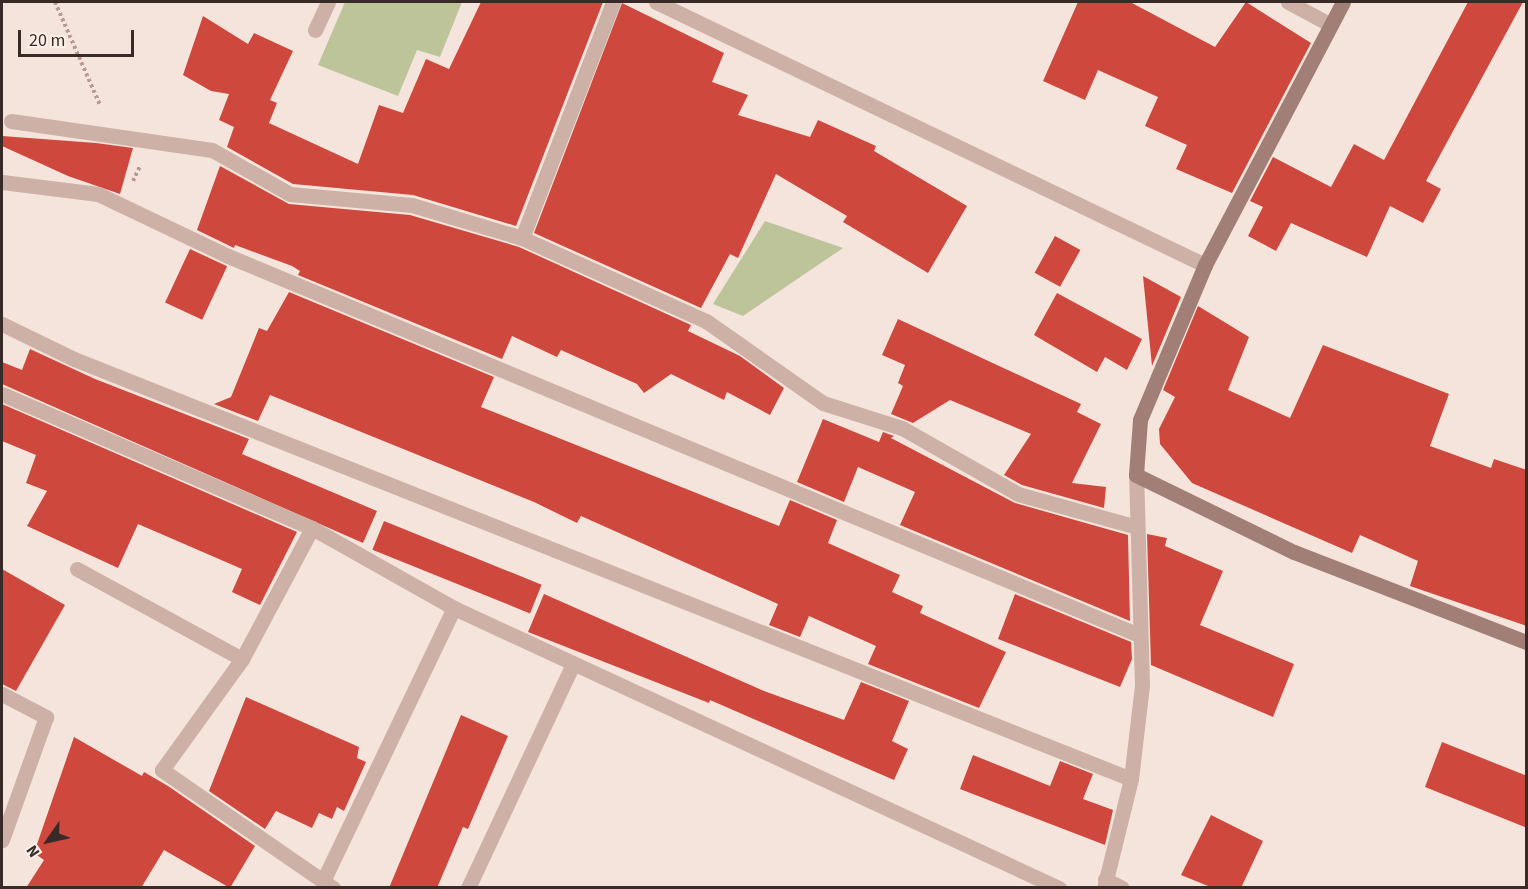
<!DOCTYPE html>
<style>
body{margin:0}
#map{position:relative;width:1528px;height:889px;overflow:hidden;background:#f4e4db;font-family:"Source Sans 3",sans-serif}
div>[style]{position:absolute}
.green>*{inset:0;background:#bdc49a}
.building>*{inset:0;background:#cf483e;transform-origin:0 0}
.path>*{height:4px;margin-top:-2px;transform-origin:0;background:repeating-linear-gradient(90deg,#b99a90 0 3px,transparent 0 6px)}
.street>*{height:15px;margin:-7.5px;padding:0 7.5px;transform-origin:7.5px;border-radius:7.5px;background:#cdb1a6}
.secondary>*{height:15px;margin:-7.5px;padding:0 7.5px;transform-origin:7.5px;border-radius:7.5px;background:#a17f77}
span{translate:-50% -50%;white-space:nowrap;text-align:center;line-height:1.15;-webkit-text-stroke:6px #fbefe8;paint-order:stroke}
.frame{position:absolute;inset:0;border:3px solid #382a27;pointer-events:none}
.north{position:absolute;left:18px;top:811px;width:60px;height:60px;-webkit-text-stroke:4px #fbefe8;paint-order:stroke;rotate:236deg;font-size:16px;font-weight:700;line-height:24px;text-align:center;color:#382a27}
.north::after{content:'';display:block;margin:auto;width:21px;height:27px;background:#382a27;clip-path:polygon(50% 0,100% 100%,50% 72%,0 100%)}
.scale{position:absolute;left:18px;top:30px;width:116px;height:27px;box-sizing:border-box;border:3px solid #382a27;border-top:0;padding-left:8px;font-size:18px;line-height:21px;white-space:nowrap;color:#382a27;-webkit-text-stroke:4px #fbefe8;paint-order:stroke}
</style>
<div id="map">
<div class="green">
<i style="clip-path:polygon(345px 2px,462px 2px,440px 57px,417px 50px,398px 96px,318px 65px)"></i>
<i style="clip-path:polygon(765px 221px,843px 248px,743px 316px,713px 304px)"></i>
</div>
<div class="building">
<i style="clip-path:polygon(481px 2px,603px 2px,516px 226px,413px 195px,293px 184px,227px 147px,234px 127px,219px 120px,229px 94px,211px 91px,183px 75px,203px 16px,248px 44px,254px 33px,293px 51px,270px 100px,277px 103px,269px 123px,358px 164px,379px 105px,403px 113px,426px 59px,449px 69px)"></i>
<i style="clip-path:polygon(1078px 2px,1130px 2px,1215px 47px,1246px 2px,1311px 43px,1232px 193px,1176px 169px,1187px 145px,1145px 126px,1158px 97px,1098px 70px,1085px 100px,1043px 81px)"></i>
<i style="clip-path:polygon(1468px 2px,1523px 2px,1426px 181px,1441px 189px,1423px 223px,1390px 206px,1367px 257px,1291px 223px,1276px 251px,1248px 236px,1263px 207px,1250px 201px,1273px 157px,1331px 187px,1354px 144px,1384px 160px)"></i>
<i style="clip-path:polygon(622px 3px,724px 53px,712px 82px,748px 95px,738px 115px,810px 137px,818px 120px,876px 146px,874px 151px,967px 206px,928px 273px,843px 222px,847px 216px,776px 174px,738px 258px,730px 254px,701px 308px,534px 233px)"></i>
<i style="clip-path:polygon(2px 136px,96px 143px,133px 148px,120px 194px,68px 176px,2px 146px)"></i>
<i style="clip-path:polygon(220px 166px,289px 204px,410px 215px,519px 247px,691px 325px,688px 331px,740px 356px,784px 388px,770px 415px,727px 392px,724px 400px,671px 374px,644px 393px,637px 384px,561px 350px,557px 357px,512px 336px,502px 359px,298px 275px,300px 271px,292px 266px,235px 245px,234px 248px,197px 230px)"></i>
<i style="left:1055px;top:236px;width:29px;height:42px;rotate:29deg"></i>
<i style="left:190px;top:249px;width:41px;height:59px;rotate:25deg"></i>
<i style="clip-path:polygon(1143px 276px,1181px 297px,1152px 366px)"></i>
<i style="clip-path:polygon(289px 292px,494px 377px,481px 407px,779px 526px,790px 500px,837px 520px,828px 543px,900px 575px,892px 592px,923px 606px,920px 613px,1006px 652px,979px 708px,868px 664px,876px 646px,809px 616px,800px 637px,769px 625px,778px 604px,581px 516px,577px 523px,534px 502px,270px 395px,258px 421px,214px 404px,231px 397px,259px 328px,267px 331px)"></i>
<i style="clip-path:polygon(1057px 293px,1142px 339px,1127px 370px,1105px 357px,1097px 372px,1034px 335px)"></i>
<i style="clip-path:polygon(1198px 306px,1249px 337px,1228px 390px,1290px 418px,1323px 345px,1449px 394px,1430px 446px,1491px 468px,1494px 459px,1527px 470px,1527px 626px,1410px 586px,1418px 561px,1360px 535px,1352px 553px,1192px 483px,1160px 444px,1159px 429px,1175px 397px,1163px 390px)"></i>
<i style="clip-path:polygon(898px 319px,1081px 404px,1077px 412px,1101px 424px,1072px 483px,1106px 487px,1104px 508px,1022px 485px,1004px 475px,1031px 434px,950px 400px,913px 423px,891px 414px,903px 386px,898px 383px,905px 365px,882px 355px)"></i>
<i style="clip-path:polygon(30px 349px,95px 379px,249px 439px,242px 454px,377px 511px,363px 543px,2px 384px,2px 362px,22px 370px)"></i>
<i style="clip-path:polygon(2px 404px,297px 532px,260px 605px,232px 592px,242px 569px,138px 524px,118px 568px,27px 526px,47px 491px,26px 483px,36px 455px,2px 441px)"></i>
<i style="clip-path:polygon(823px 419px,879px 442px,883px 432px,894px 436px,891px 438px,1015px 503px,1128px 535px,1130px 621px,900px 525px,915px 492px,858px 467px,844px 502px,797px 482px)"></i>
<i style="left:384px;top:521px;width:170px;height:31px;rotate:22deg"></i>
<i style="clip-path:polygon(1147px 534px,1167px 538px,1165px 546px,1223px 571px,1200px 625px,1294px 664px,1273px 717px,1151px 665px)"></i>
<i style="clip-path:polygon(2px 569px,65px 605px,16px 691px,2px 684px)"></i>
<i style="clip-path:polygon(544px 594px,764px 691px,844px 720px,861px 682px,909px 701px,892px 741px,908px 749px,894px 780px,710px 700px,709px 703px,528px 632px)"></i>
<i style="clip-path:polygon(1015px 594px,1131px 642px,1132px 659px,1120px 687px,998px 639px)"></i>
<i style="clip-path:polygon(246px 697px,359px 747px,357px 758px,366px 762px,344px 811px,337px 807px,332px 819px,319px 813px,312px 828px,276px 811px,265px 829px,209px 791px)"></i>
<i style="clip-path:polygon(461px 715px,508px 736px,468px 829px,463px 827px,437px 888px,389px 888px)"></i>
<i style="clip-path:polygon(74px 737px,142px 776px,144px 772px,168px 786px,255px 846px,230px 888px,164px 850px,141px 888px,26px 888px,44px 860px,34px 853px)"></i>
<i style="clip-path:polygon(1442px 742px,1527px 776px,1527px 828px,1425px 787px)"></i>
<i style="clip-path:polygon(973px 755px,1050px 786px,1060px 761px,1093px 774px,1083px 799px,1113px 810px,1105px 845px,960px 789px)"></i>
<i style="clip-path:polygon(1211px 815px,1263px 841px,1241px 888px,1213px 888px,1181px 875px)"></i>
</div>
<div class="path">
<i style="left:55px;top:2px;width:112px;rotate:66.4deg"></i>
<i style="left:133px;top:181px;width:17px;rotate:-65deg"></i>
</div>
<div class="street">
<i style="left:656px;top:2px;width:609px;rotate:25.6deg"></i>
<i style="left:1288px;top:2px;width:47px;rotate:28.2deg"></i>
<i style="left:315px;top:30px;width:31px;rotate:-65deg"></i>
<i style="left:11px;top:121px;width:203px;rotate:8.2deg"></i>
<i style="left:212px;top:150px;width:90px;rotate:29.4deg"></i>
<i style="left:290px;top:194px;width:122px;rotate:5.2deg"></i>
<i style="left:412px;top:205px;width:115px;rotate:16.7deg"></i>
<i style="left:522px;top:238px;width:202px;rotate:24.3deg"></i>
<i style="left:706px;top:321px;width:143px;rotate:35deg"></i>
<i style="left:823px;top:403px;width:83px;rotate:17.6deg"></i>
<i style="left:902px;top:428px;width:133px;rotate:29.6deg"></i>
<i style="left:1018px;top:494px;width:123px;rotate:15.5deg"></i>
<i style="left:2px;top:182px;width:97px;rotate:7.1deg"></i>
<i style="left:98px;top:194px;width:144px;rotate:25.5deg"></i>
<i style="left:228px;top:256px;width:987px;rotate:22.59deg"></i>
<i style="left:522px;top:238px;width:253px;rotate:-68.9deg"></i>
<i style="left:2px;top:324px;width:80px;rotate:25.9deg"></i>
<i style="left:74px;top:359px;width:1137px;rotate:21.67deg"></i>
<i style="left:2px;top:394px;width:338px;rotate:23.4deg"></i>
<i style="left:312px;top:528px;width:163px;rotate:29.4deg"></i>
<i style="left:454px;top:608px;width:667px;rotate:24.84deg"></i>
<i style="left:312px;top:528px;width:149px;rotate:118.1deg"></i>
<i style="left:242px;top:659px;width:137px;rotate:125.8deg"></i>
<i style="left:162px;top:770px;width:208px;rotate:34.6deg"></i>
<i style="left:77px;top:569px;width:188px;rotate:28.6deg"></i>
<i style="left:2px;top:694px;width:50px;rotate:27.6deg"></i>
<i style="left:46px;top:717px;width:131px;rotate:109.7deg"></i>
<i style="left:1105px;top:879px;width:19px;rotate:28deg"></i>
<i style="left:323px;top:881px;width:303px;rotate:-64.4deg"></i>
<i style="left:468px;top:888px;width:247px;rotate:-64.9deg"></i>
<i style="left:1104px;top:888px;width:112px;rotate:-76.1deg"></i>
<i style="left:1131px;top:779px;width:95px;rotate:-83.3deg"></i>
<i style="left:1142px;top:685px;width:210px;rotate:-91.6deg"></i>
</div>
<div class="secondary">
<i style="left:1343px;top:2px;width:297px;rotate:117.7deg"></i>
<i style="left:1205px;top:265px;width:168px;rotate:112.8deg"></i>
<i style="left:1140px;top:420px;width:55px;rotate:94.2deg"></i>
<i style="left:1136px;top:475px;width:176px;rotate:26deg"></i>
<i style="left:1294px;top:552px;width:249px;rotate:21.2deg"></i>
</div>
<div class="frame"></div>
<div class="north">N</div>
<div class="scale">20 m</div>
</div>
